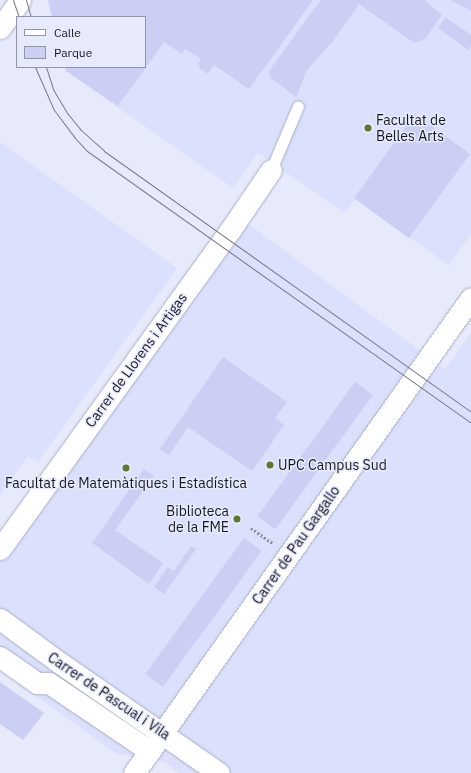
<!DOCTYPE html>
<meta charset="utf-8">
<style>
body{margin:0}
#map{position:relative;width:471px;height:773px;overflow:hidden;background:#e7eafb;font-family:"IBM Plex Sans",sans-serif}
div>[style]{position:absolute}
.built>*{inset:0;background:#dbe0fc}
.green>*{inset:0;background:#cacff3;transform-origin:0 0}
.path>*{height:2.5px;margin-top:-1.25px;transform-origin:0;background:repeating-linear-gradient(90deg,#8e909e 0 2px,transparent 0 4px)}
.roads{filter:drop-shadow(0 0 1px #aaaec8) drop-shadow(0 0 1px #aaaec8)}
.service>*{height:11px;margin:-5.5px;padding:0 5.5px;transform-origin:5.5px;border-radius:5.5px;background:#fff}
.minor>*{height:21px;margin:-10.5px;padding:0 10.5px;transform-origin:10.5px;border-radius:10.5px;background:#fff}
.tram>*{height:1px;margin:-0.5px;padding:0 0.5px;transform-origin:0.5px;border-radius:0.5px;background:#797c88}
.dots>*{width:11px;height:11px;translate:-50% -50%;box-sizing:border-box;border:2px solid #e7eafb;border-radius:50%}
span{translate:-50% -50%;white-space:nowrap;text-align:center;line-height:1.15;-webkit-text-stroke:3px #e7eafb;paint-order:stroke}
.poi-label{font-size:14px;color:#161821}
.left{translate:0 -50%;text-align:left}
.right{translate:-100% -50%;text-align:right}
.street-label{font-size:14px;color:#161821}
.legend{position:absolute;left:16px;top:16px;width:130px;height:52px;box-sizing:border-box;background:#e7eafb;border:1px solid #9396a4;margin:0;padding:5px 7px;list-style:none;font-size:12px;color:#161821}
.legend li{display:flex;align-items:center;gap:8px;height:20px}
.legend b{width:20px;border:1px solid #9396a4}
</style>
<div id="map">
<div class="built">
<i style="clip-path:polygon(48px 0,471px 0,471px 234px,449px 265px,355px 199px,345px 213px,258px 153px,233px 188px,66px 71px,65px 67px,145px 67px,145px 17px,52px 17px)"></i>
<i style="clip-path:polygon(0 142px,177px 268px,38px 462px,28px 456px,0 495px)"></i>
<i style="clip-path:polygon(244px 221px,445px 369px,471px 333px,471px 773px,179px 773px,164px 762px,117px 754px,0 670px,0 560px)"></i>
</div>
<div class="green">
<i style="clip-path:polygon(48px 0,313px 0,249px 89px,214px 65px,208px 74px,199px 68px,200px 66px,198px 64px,201px 59px,185px 49px,182px 54px,164px 42px,118px 106px,66px 71px,65px 67px,145px 67px,145px 17px,52px 17px)"></i>
<i style="clip-path:polygon(321px 0,424px 0,442px 15px,425px 39px,414px 43px,359px 4px,333px 41px,307px 70px,296px 97px,271px 78px,269px 74px,271px 68px)"></i>
<i style="clip-path:polygon(450px 0,471px 0,471px 11px)"></i>
<i style="clip-path:polygon(445px 17px,471px 35px,471px 46px,468px 50px,438px 28px)"></i>
<i style="left:415px;top:114px;width:68px;height:104px;rotate:36deg"></i>
<i style="clip-path:polygon(223px 357px,287px 402px,275px 418px,284px 425px,252px 471px,188px 427px,169px 455px,160px 449px)"></i>
<i style="left:355px;top:382px;width:22px;height:166px;rotate:36deg"></i>
<i style="clip-path:polygon(144px 469px,154px 476px,115px 530px,163px 563px,149px 584px,92px 543px)"></i>
<i style="left:244px;top:538px;width:22px;height:168px;rotate:36deg"></i>
<i style="clip-path:polygon(191px 546px,196px 549px,164px 594px,154px 587px,168px 567px,174px 571px)"></i>
<i style="clip-path:polygon(0 682px,44px 713px,23px 740px,0 724px)"></i>
</div>
<div class="path">
<i style="left:251px;top:528px;width:28px;rotate:35deg"></i>
</div>
<div class="roads">
<div class="service">
<i style="left:271px;top:170px;width:69px;rotate:-67.1deg"></i>
</div>
<div class="minor">
<i style="left:0;top:28px;width:34px;rotate:-54deg"></i>
<i style="left:0;top:549px;width:395px;rotate:-54.2deg"></i>
<i style="left:231px;top:229px;width:71px;rotate:-55.9deg"></i>
<i style="left:0;top:619px;width:74px;rotate:36.3deg"></i>
<i style="left:60px;top:663px;width:193px;rotate:34.7deg"></i>
<i style="left:0;top:657px;width:45px;rotate:35.1deg"></i>
<i style="left:37px;top:683px;width:12px"></i>
<i style="left:49px;top:683px;width:122px;rotate:34deg"></i>
<i style="left:134px;top:773px;width:582px;rotate:-54.65deg"></i>
</div>
</div>
<div class="tram">
<i style="left:13px;top:0;width:18px;rotate:71deg"></i>
<i style="left:26px;top:0;width:18px;rotate:74deg"></i>
<i style="left:35px;top:67px;width:47px;rotate:66.2deg"></i>
<i style="left:54px;top:110px;width:34px;rotate:53deg"></i>
<i style="left:74px;top:137px;width:19px;rotate:47deg"></i>
<i style="left:87px;top:151px;width:471px;rotate:35.3deg"></i>
<i style="left:46px;top:67px;width:25px;rotate:72deg"></i>
<i style="left:54px;top:91px;width:27px;rotate:59deg"></i>
<i style="left:68px;top:114px;width:21px;rotate:51deg"></i>
<i style="left:81px;top:130px;width:31px;rotate:42deg"></i>
<i style="left:104px;top:151px;width:450px;rotate:35.4deg"></i>
</div>
<div class="dots">
<i style="left:368px;top:128px;background:#5b7a30"></i>
<i style="left:270px;top:465px;background:#5b7a30"></i>
<i style="left:126px;top:468px;background:#5b7a30"></i>
<i style="left:237px;top:519px;background:#5b7a30"></i>
</div>
<div class="poi-label">
<span class="left" style="left:376px;top:128px">Facultat de<br>Belles Arts</span>
<span class="left" style="left:278px;top:465px">UPC Campus Sud</span>
<span style="left:126px;top:483px">Facultat de Matemàtiques i Estadística</span>
<span class="right" style="left:229px;top:519px">Biblioteca<br>de la FME</span>
</div>
<div class="street-label">
<span style="left:136px;top:360px;rotate:-54deg">Carrer de Llorens i Artigas</span>
<span style="left:296px;top:545px;rotate:-55deg">Carrer de Pau Gargallo</span>
<span style="left:109px;top:696px;rotate:34deg">Carrer de Pascual i Vila</span>
</div>
<ul class="legend">
<li><b style="height:5px;background:#fff"></b>Calle</li>
<li><b style="height:11px;background:#cacff3"></b>Parque</li>
</ul>
</div>
